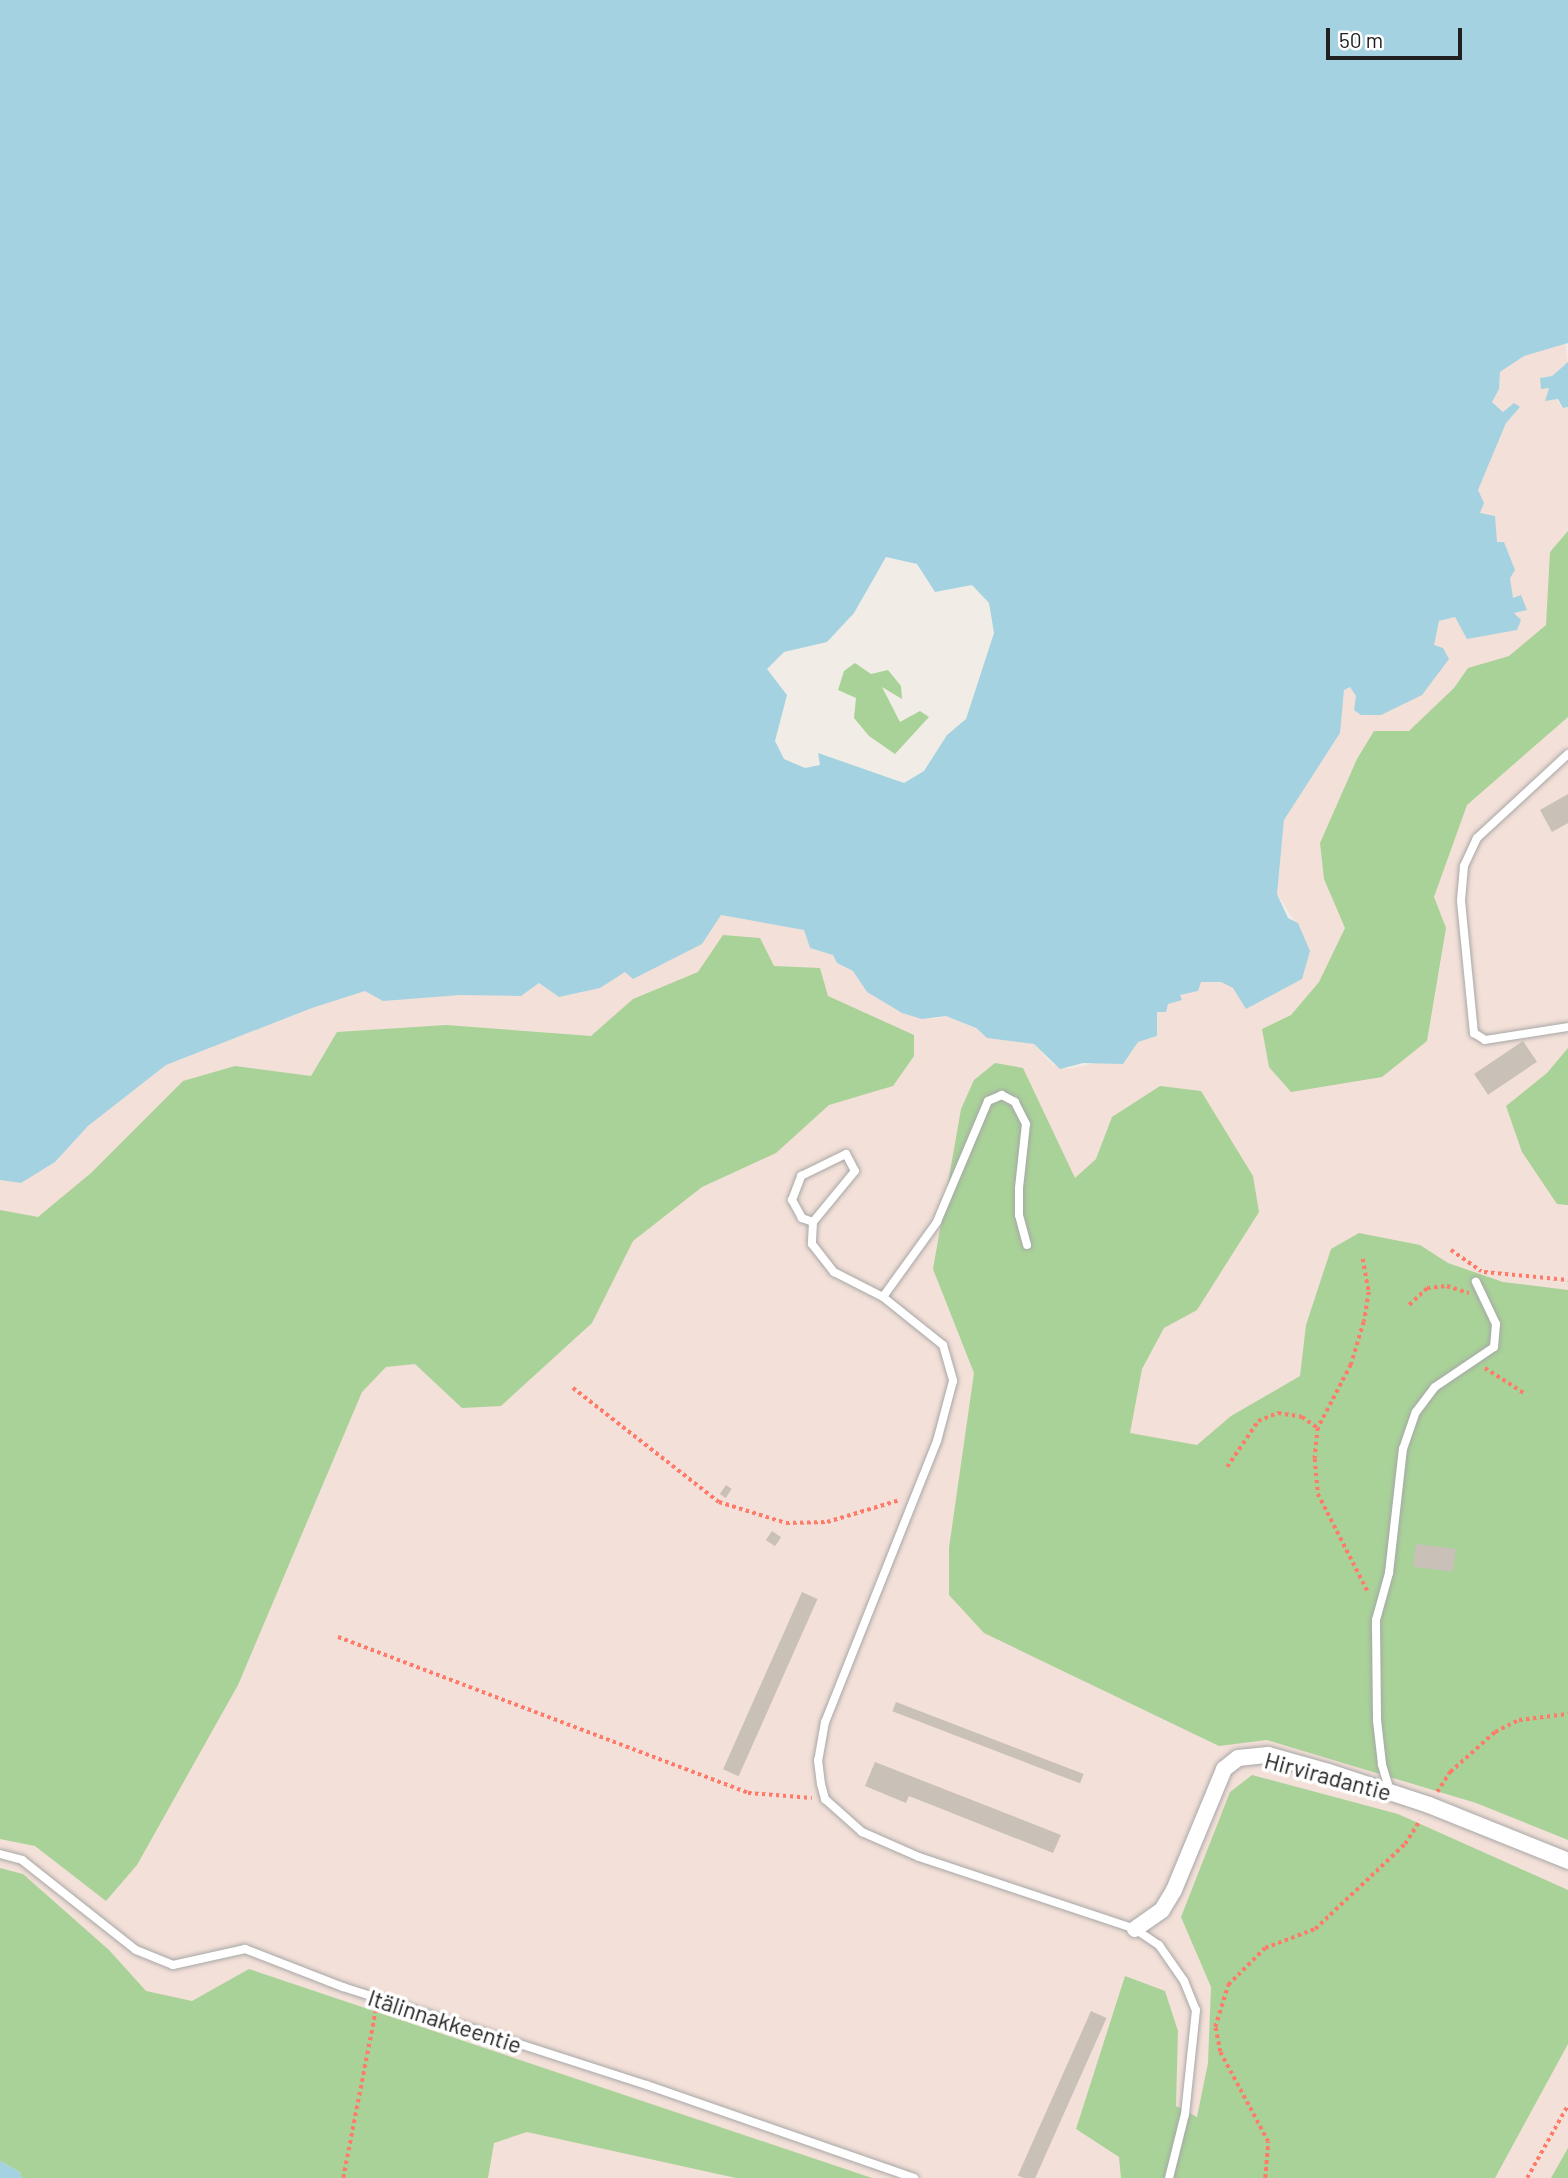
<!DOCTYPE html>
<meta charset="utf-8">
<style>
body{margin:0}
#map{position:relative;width:1568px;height:2178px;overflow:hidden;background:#f1ede6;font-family:Barlow,sans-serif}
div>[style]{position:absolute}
.military>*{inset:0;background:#f3e0d8}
.forest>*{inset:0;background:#a9d298}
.water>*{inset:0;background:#a4d2e1}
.building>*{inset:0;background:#c9c0b8;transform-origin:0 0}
.path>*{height:3.5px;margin-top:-1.75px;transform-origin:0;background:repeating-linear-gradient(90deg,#ff7a69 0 3.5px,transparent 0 7px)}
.roads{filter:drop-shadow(0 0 2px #a7a7a7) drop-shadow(0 0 2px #a7a7a7)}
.service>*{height:8px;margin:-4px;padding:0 4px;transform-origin:4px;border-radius:4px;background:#fff}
.minor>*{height:16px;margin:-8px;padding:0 8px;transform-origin:8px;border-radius:8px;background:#fff}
span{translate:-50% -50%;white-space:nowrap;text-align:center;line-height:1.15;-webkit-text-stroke:7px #fff;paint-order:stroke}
.street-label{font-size:23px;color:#202020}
.scale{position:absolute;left:1326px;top:28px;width:136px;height:32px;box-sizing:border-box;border:4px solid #202020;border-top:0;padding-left:9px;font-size:21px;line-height:24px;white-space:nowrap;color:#202020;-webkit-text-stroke:5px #fff;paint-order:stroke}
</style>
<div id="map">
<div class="military">
<i style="clip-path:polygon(1565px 341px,1568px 362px,1552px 376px,1540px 378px,1563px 408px,1568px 407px,1568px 2178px,22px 2178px,20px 2172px,0 2161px,0 1180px,21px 1183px,55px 1162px,88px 1126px,166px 1065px,312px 1008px,365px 991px,520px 996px,539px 983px,559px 997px,600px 988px,625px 971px,702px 944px,720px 915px,804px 930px,810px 948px,833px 955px,837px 963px,853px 971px,867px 992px,902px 1013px,933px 1019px,947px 1016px,975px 1028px,987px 1038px,1034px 1044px,1053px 1065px,1070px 1069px,1126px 1055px,1138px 1042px,1157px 1036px,1157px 1012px,1180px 995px,1200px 982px,1222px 982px,1302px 932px,1277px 894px,1284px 820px,1340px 733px,1343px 690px,1350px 687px,1356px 696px,1433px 645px,1439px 621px,1455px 617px,1515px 618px,1510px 578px,1480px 513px,1478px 490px,1506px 423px,1520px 407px,1503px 412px,1492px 401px,1499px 389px,1500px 372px,1524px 356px)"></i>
</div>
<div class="forest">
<i style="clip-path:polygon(1568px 531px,1568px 717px,1467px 805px,1434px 897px,1446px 928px,1427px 1041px,1382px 1077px,1291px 1092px,1269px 1067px,1262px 1029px,1291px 1015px,1319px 982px,1345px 928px,1324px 879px,1320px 843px,1357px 759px,1374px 731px,1409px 731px,1454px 688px,1468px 668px,1509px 656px,1546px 625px,1550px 552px)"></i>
<i style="clip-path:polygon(855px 663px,871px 674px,888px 670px,901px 686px,902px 699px,882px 687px,900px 722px,920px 711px,929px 717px,895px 754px,869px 736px,854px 718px,856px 698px,838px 690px,844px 671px)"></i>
<i style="clip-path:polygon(723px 935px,760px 938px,774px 966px,820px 968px,828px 996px,914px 1035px,914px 1056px,893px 1086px,829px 1105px,776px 1153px,702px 1187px,633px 1241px,592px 1323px,501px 1406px,462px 1408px,415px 1364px,386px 1367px,362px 1392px,238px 1685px,137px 1865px,106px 1901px,35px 1846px,0 1839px,0 1210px,38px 1217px,91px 1173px,183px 1081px,235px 1066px,311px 1076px,337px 1032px,446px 1025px,591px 1036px,633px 999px,698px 972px)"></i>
<i style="clip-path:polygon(1568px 1048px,1568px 1205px,1557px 1204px,1522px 1152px,1506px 1106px,1547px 1073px)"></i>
<i style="clip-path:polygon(995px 1063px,1023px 1068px,1075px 1178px,1096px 1159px,1112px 1117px,1160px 1086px,1201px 1091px,1253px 1176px,1259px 1212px,1197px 1310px,1164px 1328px,1142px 1369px,1130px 1433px,1197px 1445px,1231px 1416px,1300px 1376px,1306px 1325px,1331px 1249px,1359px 1233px,1420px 1245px,1448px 1263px,1503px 1282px,1568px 1290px,1568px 1840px,1476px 1803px,1267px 1740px,1219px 1746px,984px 1633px,949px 1595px,949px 1548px,974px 1373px,933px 1269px,961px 1109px,974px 1080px)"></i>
<i style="clip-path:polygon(1252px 1775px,1398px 1814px,1568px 1890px,1568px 2044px,1495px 2178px,1121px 2178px,1119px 2157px,1076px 2129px,1125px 1976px,1165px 1991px,1178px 2031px,1176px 2106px,1197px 2117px,1208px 2063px,1211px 1987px,1181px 1917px,1230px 1792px)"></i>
<i style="clip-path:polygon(0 1868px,23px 1874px,109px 1950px,146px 1991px,192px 2001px,249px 1969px,872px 2178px,736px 2178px,527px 2132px,494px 2143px,488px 2178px,22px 2178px,20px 2172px,0 2161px)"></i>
<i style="clip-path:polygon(1568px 2148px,1568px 2178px,1551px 2178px)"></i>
</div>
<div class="water">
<i style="clip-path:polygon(evenodd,0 0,1568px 0,1568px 343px,1524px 356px,1500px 372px,1499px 389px,1492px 402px,1503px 412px,1514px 403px,1520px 407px,1506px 423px,1478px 490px,1484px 503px,1480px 513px,1495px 516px,1497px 542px,1504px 542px,1515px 570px,1510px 578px,1513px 598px,1521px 595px,1527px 610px,1514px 613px,1521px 620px,1517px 630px,1467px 639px,1455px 617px,1439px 621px,1434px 645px,1443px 648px,1449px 659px,1422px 695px,1381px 715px,1361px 715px,1354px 710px,1356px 696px,1350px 687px,1344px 690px,1340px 733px,1284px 820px,1277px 894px,1288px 918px,1298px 923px,1310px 951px,1302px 979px,1246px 1009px,1233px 988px,1221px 982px,1201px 982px,1198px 991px,1180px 995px,1182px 1000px,1168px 1004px,1166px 1012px,1157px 1012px,1157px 1036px,1138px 1042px,1123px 1064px,1083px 1063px,1060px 1069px,1034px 1044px,987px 1038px,976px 1028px,946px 1016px,922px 1019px,902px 1013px,867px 992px,853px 971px,837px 963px,833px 955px,810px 948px,804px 930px,721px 915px,702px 944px,633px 979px,625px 972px,600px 988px,559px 997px,539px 983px,521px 996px,460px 995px,383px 1001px,365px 991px,312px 1008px,166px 1065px,88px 1126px,55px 1162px,21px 1183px,0 1180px,0 0,886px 557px,917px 564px,935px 592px,972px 585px,989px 603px,994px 633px,966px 719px,947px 735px,924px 771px,904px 783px,818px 753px,820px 765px,805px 768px,784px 759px,775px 741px,787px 695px,767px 669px,784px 652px,827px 642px,854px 613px,886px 557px)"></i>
<i style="clip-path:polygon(1568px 362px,1568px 407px,1563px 408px,1558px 399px,1545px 401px,1549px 388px,1541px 389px,1540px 378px,1552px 376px)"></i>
<i style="clip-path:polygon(0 2161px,20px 2172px,22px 2178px,0 2178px)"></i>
</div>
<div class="building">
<i style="clip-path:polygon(1568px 794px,1568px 823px,1552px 832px,1540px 810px)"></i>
<i style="left:1523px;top:1041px;width:25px;height:59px;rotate:56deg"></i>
<i style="left:726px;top:1485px;width:7px;height:11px;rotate:34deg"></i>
<i style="left:772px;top:1531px;width:11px;height:11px;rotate:34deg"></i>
<i style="left:1416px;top:1544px;width:40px;height:23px;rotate:7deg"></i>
<i style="left:802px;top:1592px;width:17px;height:194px;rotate:24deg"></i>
<i style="left:896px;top:1702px;width:201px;height:10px;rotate:21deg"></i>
<i style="clip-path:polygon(875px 1762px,1061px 1835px,1053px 1853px,909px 1796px,906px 1803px,865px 1786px)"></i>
<i style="left:1091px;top:2011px;width:17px;height:180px;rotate:24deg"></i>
</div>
<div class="path">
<i style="left:1451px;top:1250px;width:37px;rotate:35deg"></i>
<i style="left:1363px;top:1259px;width:34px;rotate:80deg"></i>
<i style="left:1369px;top:1292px;width:30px;rotate:99deg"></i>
<i style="left:1364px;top:1322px;width:45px;rotate:106.8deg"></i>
<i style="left:1351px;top:1365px;width:71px;rotate:117.6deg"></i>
<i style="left:1318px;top:1428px;width:31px;rotate:96deg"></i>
<i style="left:1315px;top:1459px;width:35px;rotate:85deg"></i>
<i style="left:1318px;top:1494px;width:112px;rotate:63deg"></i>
<i style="left:1484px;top:1272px;width:84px;rotate:5.4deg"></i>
<i style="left:1409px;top:1305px;width:25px;rotate:-43deg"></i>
<i style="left:1427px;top:1288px;width:20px;rotate:-6deg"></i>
<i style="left:1447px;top:1286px;width:23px;rotate:18deg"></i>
<i style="left:1485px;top:1368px;width:46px;rotate:32.7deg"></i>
<i style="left:573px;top:1388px;width:185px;rotate:38deg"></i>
<i style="left:719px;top:1502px;width:70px;rotate:17.4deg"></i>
<i style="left:786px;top:1523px;width:41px;rotate:-1.4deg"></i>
<i style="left:827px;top:1522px;width:76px;rotate:-16.8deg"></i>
<i style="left:1227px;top:1467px;width:55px;rotate:-56deg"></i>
<i style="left:1258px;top:1421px;width:22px;rotate:-22deg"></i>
<i style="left:1278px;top:1413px;width:24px;rotate:9deg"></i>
<i style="left:1302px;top:1417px;width:19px;rotate:35deg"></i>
<i style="left:338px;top:1637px;width:439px;rotate:20.8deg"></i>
<i style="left:748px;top:1793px;width:64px;rotate:4.5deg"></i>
<i style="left:1437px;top:1792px;width:24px;rotate:-57deg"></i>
<i style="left:1450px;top:1772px;width:60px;rotate:-41.6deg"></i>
<i style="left:1495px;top:1732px;width:27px;rotate:-27deg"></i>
<i style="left:1519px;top:1720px;width:49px;rotate:-7deg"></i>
<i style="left:343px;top:2178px;width:173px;rotate:-79deg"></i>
<i style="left:1265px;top:2178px;width:36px;rotate:-85deg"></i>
<i style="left:1268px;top:2142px;width:102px;rotate:-118.1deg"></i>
<i style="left:1220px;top:2052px;width:25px;rotate:-101deg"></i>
<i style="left:1215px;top:2027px;width:44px;rotate:-72.8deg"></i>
<i style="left:1228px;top:1985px;width:52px;rotate:-45deg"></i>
<i style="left:1265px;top:1948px;width:53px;rotate:-20.8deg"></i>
<i style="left:1315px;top:1929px;width:124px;rotate:-43.4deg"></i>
<i style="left:1405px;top:1844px;width:28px;rotate:-58deg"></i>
<i style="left:1527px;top:2178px;width:84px;rotate:-60.7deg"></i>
</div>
<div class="roads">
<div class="service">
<i style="left:1568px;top:754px;width:124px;rotate:137.3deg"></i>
<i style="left:1477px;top:838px;width:31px;rotate:115deg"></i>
<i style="left:1464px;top:866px;width:35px;rotate:95deg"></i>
<i style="left:1461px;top:901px;width:133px;rotate:84.4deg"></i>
<i style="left:1474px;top:1033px;width:13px;rotate:32deg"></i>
<i style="left:1485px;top:1040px;width:84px;rotate:-8.9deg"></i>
<i style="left:813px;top:1222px;width:12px;rotate:-160deg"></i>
<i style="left:802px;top:1218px;width:21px;rotate:-119deg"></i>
<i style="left:792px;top:1200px;width:26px;rotate:-69deg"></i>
<i style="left:801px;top:1176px;width:50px;rotate:-26.1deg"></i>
<i style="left:846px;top:1154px;width:19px;rotate:62deg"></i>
<i style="left:855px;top:1171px;width:66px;rotate:129.5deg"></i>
<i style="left:813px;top:1222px;width:22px;rotate:93deg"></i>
<i style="left:812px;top:1244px;width:36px;rotate:52deg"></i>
<i style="left:834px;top:1272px;width:55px;rotate:27deg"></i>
<i style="left:1027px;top:1245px;width:31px;rotate:-105deg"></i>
<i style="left:1019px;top:1215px;width:27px;rotate:-90deg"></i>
<i style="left:1019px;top:1188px;width:64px;rotate:-83.8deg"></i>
<i style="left:1026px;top:1124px;width:25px;rotate:-117deg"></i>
<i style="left:1015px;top:1102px;width:15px;rotate:-152deg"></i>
<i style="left:1002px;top:1095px;width:15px;rotate:157deg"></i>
<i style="left:988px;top:1101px;width:131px;rotate:112.9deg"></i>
<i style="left:937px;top:1222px;width:92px;rotate:125.8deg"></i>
<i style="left:883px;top:1297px;width:77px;rotate:38.7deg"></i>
<i style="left:943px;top:1345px;width:37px;rotate:74deg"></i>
<i style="left:953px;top:1381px;width:62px;rotate:104.9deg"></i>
<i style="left:937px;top:1441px;width:302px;rotate:111.7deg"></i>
<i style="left:825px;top:1722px;width:39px;rotate:100deg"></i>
<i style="left:818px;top:1760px;width:24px;rotate:83deg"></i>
<i style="left:821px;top:1784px;width:16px;rotate:75deg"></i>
<i style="left:825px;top:1799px;width:50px;rotate:41.7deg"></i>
<i style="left:862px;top:1832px;width:62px;rotate:23.7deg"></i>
<i style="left:919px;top:1857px;width:228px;rotate:18.4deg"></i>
<i style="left:1135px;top:1929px;width:29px;rotate:34deg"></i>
<i style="left:1159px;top:1945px;width:44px;rotate:55.2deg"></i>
<i style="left:1184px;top:1981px;width:31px;rotate:68deg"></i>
<i style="left:1196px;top:2010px;width:105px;rotate:96deg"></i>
<i style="left:1185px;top:2114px;width:66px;rotate:104deg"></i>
<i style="left:1390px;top:1791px;width:28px;rotate:-107deg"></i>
<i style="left:1382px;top:1764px;width:44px;rotate:-96.5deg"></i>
<i style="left:1377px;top:1720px;width:100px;rotate:-90.6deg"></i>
<i style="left:1376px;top:1620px;width:49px;rotate:-74.5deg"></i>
<i style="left:1389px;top:1573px;width:125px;rotate:-83.6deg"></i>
<i style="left:1403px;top:1449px;width:39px;rotate:-71deg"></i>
<i style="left:1416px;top:1412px;width:31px;rotate:-53deg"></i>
<i style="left:1435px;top:1387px;width:71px;rotate:-34.1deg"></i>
<i style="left:1494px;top:1347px;width:23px;rotate:-85deg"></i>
<i style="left:1496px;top:1324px;width:47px;rotate:-115.5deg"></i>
<i style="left:0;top:1854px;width:23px;rotate:15deg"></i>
<i style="left:22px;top:1860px;width:145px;rotate:38.3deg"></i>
<i style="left:136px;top:1950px;width:40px;rotate:22deg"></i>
<i style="left:173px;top:1965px;width:74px;rotate:-12.5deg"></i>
<i style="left:245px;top:1949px;width:105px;rotate:21.2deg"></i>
<i style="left:343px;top:1987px;width:319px;rotate:17.9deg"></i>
<i style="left:647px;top:2085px;width:283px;rotate:19.2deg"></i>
</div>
<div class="minor">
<i style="left:1135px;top:1929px;width:33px;rotate:-35deg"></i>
<i style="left:1162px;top:1910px;width:23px;rotate:-59deg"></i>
<i style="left:1174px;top:1890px;width:131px;rotate:-67.5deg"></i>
<i style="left:1224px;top:1769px;width:18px;rotate:-38deg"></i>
<i style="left:1238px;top:1758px;width:30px;rotate:-6deg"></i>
<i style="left:1268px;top:1755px;width:63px;rotate:15.6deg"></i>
<i style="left:1329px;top:1772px;width:105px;rotate:18.3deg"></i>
<i style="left:1429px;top:1805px;width:150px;rotate:21.9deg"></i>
</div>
</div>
<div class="street-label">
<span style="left:1328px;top:1776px;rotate:15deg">Hirviradantie</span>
<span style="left:445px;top:2021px;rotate:18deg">Itälinnakkeentie</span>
</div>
<div class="scale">50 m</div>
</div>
